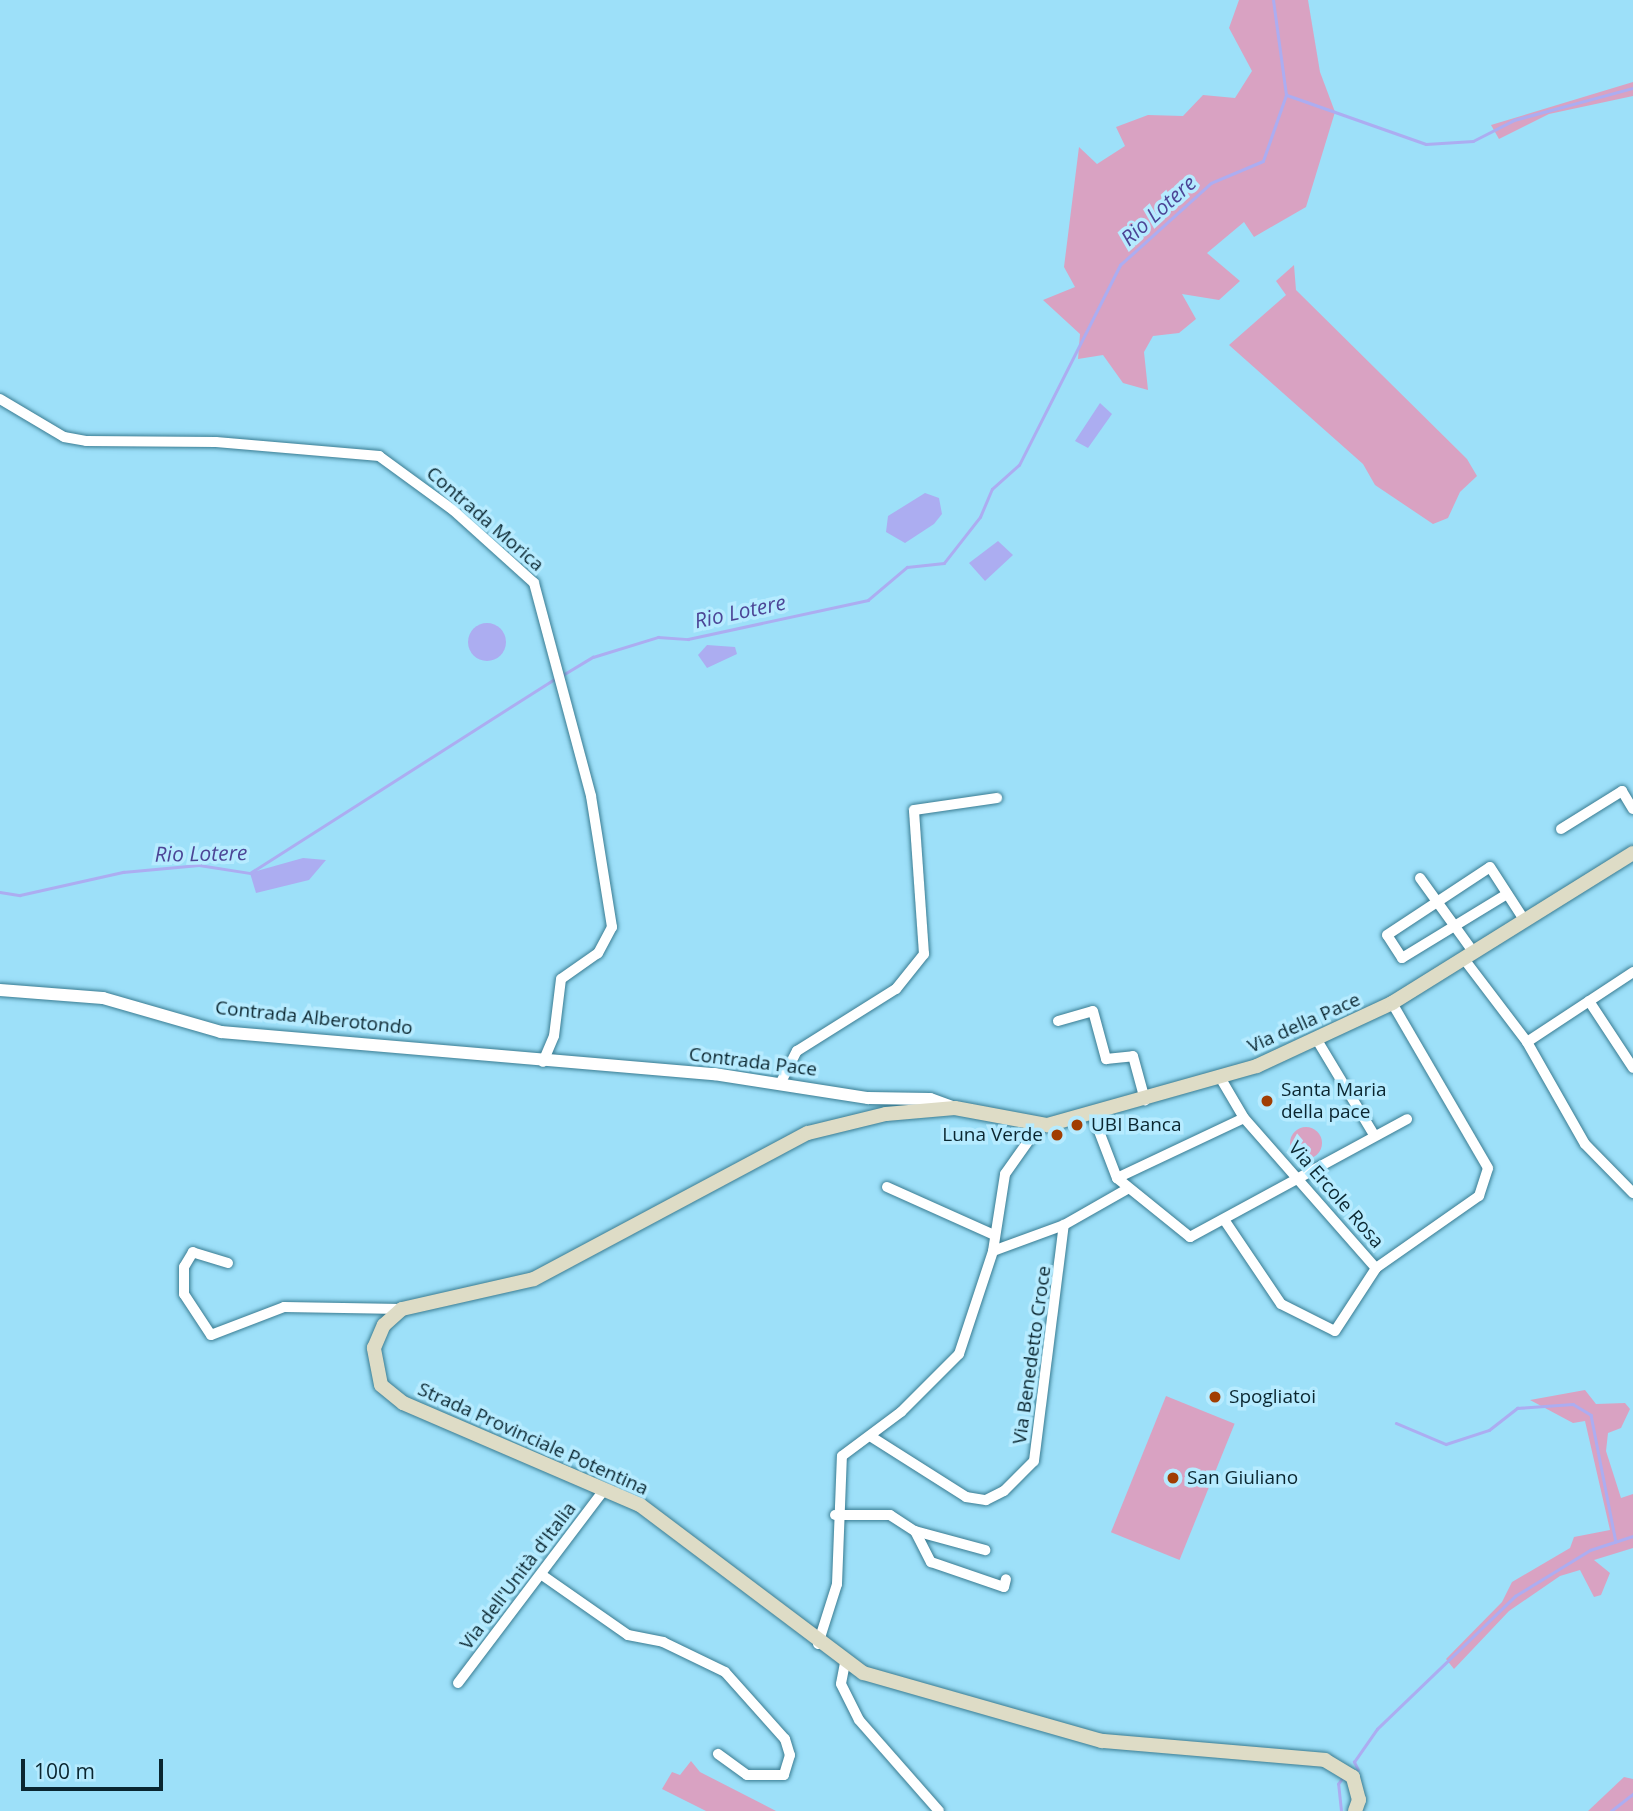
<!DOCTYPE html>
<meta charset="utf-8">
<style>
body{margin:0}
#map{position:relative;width:1633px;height:1811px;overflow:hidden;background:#9de0f9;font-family:"Open Sans",sans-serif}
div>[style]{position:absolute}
.green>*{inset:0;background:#d9a2c2;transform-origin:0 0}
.round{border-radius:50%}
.water>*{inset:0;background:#acadf1}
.stream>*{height:2.5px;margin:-1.25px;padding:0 1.25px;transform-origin:1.25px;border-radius:1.25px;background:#acadf1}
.roads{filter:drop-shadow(0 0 2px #3a7c92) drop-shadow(0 0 2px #3a7c92)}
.minor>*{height:10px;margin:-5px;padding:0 5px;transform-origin:5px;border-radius:5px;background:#fff}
.tertiary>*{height:12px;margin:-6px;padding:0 6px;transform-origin:6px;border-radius:6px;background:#fff}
.secondary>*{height:14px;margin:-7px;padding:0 7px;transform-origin:7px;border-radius:7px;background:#dedcc6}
.dots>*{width:19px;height:19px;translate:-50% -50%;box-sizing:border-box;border:4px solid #b6ebff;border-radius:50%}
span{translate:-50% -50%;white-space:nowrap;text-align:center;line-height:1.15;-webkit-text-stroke:7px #b6ebff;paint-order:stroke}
.street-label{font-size:19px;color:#0a2630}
.poi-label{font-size:19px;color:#0a2630}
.left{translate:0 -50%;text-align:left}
.right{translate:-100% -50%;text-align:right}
.water-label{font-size:21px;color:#4c4596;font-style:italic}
.scale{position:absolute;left:21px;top:1759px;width:142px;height:32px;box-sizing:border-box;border:4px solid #0a2630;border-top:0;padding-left:9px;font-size:21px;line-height:24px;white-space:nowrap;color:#0a2630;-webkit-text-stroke:5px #b6ebff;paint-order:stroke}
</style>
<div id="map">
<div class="green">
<i style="clip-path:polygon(1239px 0,1308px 0,1320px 72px,1335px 112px,1306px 207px,1254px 237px,1244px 222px,1207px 253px,1240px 281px,1219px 300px,1182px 294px,1196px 319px,1179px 333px,1153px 336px,1144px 352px,1148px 390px,1123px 383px,1103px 355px,1078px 359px,1080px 334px,1043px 300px,1075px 287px,1064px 267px,1079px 147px,1097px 164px,1125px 146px,1116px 127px,1148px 115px,1183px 116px,1203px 95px,1235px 98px,1252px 71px,1229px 28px)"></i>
<i style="clip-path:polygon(1633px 82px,1633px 96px,1549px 114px,1499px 139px,1491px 125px)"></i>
<i style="clip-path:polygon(1294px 265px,1296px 290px,1467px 459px,1477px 476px,1460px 492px,1448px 518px,1433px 524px,1375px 485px,1363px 464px,1229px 345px,1286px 295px,1276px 281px)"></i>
<i class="round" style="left:1290px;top:1127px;width:32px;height:32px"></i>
<i style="clip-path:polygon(1585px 1390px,1596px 1404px,1625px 1403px,1630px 1409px,1621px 1428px,1608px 1433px,1606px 1451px,1621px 1498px,1633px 1494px,1633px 1548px,1594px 1560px,1610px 1573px,1601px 1595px,1594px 1597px,1580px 1570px,1560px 1576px,1509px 1611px,1454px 1669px,1446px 1659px,1502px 1602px,1512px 1582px,1570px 1548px,1574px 1537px,1610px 1530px,1585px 1421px,1573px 1423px,1530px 1400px)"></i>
<i style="left:1166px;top:1396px;width:74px;height:147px;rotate:22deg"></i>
<i style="clip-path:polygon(691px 1761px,700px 1772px,776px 1811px,706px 1811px,662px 1789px,672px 1772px,680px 1775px)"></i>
<i style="clip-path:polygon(1624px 1777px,1633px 1779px,1633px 1811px,1588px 1811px)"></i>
</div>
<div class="water">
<i style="clip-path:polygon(1100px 403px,1112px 414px,1088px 448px,1075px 441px)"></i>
<i style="clip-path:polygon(925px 493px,939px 498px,942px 514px,934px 524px,905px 543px,886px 532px,888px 516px)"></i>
<i style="clip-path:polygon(998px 541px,1013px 555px,985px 581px,969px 563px)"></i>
<i class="round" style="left:468px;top:623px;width:38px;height:38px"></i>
<i style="clip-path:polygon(707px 645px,735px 647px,737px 654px,707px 668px,698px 655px)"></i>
<i style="clip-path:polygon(303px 858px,326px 860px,309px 880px,256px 893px,250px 873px)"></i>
</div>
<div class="stream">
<i style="left:1287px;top:95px;width:147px;rotate:19.4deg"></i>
<i style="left:1426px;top:144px;width:47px;rotate:-3.7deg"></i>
<i style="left:1473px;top:141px;width:46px;rotate:-27.1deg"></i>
<i style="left:1514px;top:120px;width:123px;rotate:-15.1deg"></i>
<i style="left:561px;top:676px;width:37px;rotate:-31deg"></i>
<i style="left:593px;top:657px;width:68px;rotate:-17.1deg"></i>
<i style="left:658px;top:637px;width:30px;rotate:4deg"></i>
<i style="left:688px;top:639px;width:184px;rotate:-12.2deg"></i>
<i style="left:868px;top:600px;width:51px;rotate:-40.2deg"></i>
<i style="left:907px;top:567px;width:37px;rotate:-6deg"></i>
<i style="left:944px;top:563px;width:58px;rotate:-52deg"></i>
<i style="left:980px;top:517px;width:30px;rotate:-67deg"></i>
<i style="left:992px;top:489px;width:36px;rotate:-42deg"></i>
<i style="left:1019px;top:465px;width:224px;rotate:-63.2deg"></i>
<i style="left:1120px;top:265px;width:122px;rotate:-42deg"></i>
<i style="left:1211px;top:183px;width:56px;rotate:-22.9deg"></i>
<i style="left:1263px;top:161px;width:70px;rotate:-70.8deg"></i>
<i style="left:1286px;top:95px;width:96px;rotate:-97.8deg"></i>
<i style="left:0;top:892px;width:20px;rotate:9deg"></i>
<i style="left:20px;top:895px;width:106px;rotate:-12.6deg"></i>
<i style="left:123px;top:872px;width:76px;rotate:-5.3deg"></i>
<i style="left:199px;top:865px;width:52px;rotate:8.9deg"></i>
<i style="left:250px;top:873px;width:361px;rotate:-32.5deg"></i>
<i style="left:1396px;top:1423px;width:54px;rotate:22.8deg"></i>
<i style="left:1446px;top:1444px;width:45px;rotate:-18deg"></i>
<i style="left:1489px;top:1430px;width:36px;rotate:-38deg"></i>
<i style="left:1517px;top:1408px;width:56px;rotate:-4.1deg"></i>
<i style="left:1573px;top:1404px;width:21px;rotate:31deg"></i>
<i style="left:1591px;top:1415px;width:129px;rotate:78.9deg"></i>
<i style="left:1358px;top:1770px;width:9px;rotate:-117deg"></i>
<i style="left:1354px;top:1762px;width:40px;rotate:-55.1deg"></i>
<i style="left:1377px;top:1729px;width:192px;rotate:-43.9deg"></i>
<i style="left:1515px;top:1596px;width:88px;rotate:-31.5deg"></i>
<i style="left:1590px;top:1550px;width:45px;rotate:-18deg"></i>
<i style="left:1341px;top:1811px;width:27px;rotate:-96deg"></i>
<i style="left:1338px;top:1784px;width:9px;rotate:-54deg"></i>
<i style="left:1611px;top:1811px;width:28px;rotate:-38deg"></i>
</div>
<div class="roads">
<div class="minor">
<i style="left:0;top:399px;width:74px;rotate:30.7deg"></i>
<i style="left:64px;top:437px;width:22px;rotate:10deg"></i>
<i style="left:86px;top:441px;width:130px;rotate:0.4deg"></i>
<i style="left:216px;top:442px;width:164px;rotate:4.9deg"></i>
<i style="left:379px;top:456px;width:92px;rotate:36.1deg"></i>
<i style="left:453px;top:510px;width:109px;rotate:42deg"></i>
<i style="left:534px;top:583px;width:220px;rotate:75deg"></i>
<i style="left:591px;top:796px;width:133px;rotate:80.9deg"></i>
<i style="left:612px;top:927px;width:30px;rotate:118deg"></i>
<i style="left:598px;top:953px;width:45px;rotate:144.9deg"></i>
<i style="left:561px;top:979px;width:57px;rotate:97deg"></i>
<i style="left:554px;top:1036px;width:28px;rotate:113deg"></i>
<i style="left:1561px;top:829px;width:72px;rotate:-31.9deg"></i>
<i style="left:1622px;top:791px;width:21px;rotate:59deg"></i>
<i style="left:1420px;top:878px;width:84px;rotate:54.2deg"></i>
<i style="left:1507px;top:894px;width:123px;rotate:148.6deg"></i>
<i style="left:1402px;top:958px;width:27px;rotate:-123deg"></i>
<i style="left:1387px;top:935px;width:123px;rotate:-33.4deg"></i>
<i style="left:1490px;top:867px;width:64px;rotate:57.1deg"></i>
<i style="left:1464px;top:959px;width:104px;rotate:52.8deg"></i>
<i style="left:1527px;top:1042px;width:117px;rotate:60.4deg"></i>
<i style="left:1585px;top:1144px;width:69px;rotate:45.6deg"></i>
<i style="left:1589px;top:1001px;width:80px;rotate:56.7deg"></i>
<i style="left:1058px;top:1021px;width:36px;rotate:-16deg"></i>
<i style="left:1093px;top:1011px;width:50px;rotate:74.8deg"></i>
<i style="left:1106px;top:1059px;width:27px;rotate:-6deg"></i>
<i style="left:1133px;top:1056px;width:46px;rotate:74.7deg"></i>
<i style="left:1317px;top:1040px;width:111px;rotate:59deg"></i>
<i style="left:1527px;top:1042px;width:127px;rotate:-33.4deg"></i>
<i style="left:1221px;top:1079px;width:45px;rotate:59.5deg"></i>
<i style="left:1244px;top:1118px;width:200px;rotate:48.7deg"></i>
<i style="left:781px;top:1082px;width:35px;rotate:-63deg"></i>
<i style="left:797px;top:1051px;width:117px;rotate:-32.1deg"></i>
<i style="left:896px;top:989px;width:45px;rotate:-51.3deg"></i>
<i style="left:924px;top:954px;width:144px;rotate:-94deg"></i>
<i style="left:914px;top:810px;width:84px;rotate:-8.2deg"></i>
<i style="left:1092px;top:1113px;width:70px;rotate:69deg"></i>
<i style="left:1117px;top:1178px;width:94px;rotate:38.9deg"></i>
<i style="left:1190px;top:1237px;width:247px;rotate:-28.5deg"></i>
<i style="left:1117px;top:1178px;width:140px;rotate:-25.3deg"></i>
<i style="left:887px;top:1187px;width:115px;rotate:24.1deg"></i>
<i style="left:1225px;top:1221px;width:100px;rotate:56deg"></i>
<i style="left:1281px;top:1304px;width:60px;rotate:26.6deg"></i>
<i style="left:1335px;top:1331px;width:75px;rotate:-56.9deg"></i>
<i style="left:1376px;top:1268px;width:126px;rotate:-35deg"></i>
<i style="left:1479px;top:1196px;width:29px;rotate:-72deg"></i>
<i style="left:1488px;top:1168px;width:191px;rotate:-120.2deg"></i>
<i style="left:993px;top:1251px;width:76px;rotate:-20.1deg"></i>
<i style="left:1064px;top:1225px;width:73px;rotate:-29.7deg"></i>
<i style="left:228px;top:1263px;width:37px;rotate:-163deg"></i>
<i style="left:193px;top:1252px;width:17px;rotate:121deg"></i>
<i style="left:184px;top:1267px;width:27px;rotate:90deg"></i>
<i style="left:184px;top:1294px;width:49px;rotate:56.6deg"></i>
<i style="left:211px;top:1335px;width:78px;rotate:-21deg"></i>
<i style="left:284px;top:1307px;width:118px;rotate:1deg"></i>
<i style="left:870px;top:1436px;width:114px;rotate:32.4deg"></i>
<i style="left:966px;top:1497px;width:20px;rotate:9deg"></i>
<i style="left:986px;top:1500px;width:20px;rotate:-27deg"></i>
<i style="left:1004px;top:1491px;width:42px;rotate:-45deg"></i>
<i style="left:1034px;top:1461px;width:238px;rotate:-82.8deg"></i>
<i style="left:835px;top:1515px;width:55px"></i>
<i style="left:890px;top:1515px;width:30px;rotate:33deg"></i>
<i style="left:915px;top:1531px;width:73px;rotate:15.2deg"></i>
<i style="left:915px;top:1531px;width:35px;rotate:63deg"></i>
<i style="left:931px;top:1562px;width:77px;rotate:18.9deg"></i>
<i style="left:1004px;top:1587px;width:8px;rotate:-76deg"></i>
<i style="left:542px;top:1575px;width:105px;rotate:34.9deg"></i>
<i style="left:628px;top:1635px;width:36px;rotate:11deg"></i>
<i style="left:663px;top:1642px;width:69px;rotate:25.8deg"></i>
<i style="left:725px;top:1672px;width:90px;rotate:48.2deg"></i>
<i style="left:785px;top:1739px;width:17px;rotate:73deg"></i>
<i style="left:790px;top:1755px;width:21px;rotate:107deg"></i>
<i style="left:784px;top:1775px;width:37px;rotate:180deg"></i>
<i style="left:747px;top:1775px;width:36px;rotate:-144deg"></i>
<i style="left:818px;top:1644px;width:63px;rotate:-72.4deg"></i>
<i style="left:837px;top:1584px;width:128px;rotate:-87.8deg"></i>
<i style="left:842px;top:1456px;width:74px;rotate:-36.7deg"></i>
<i style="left:901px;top:1412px;width:82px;rotate:-45deg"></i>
<i style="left:959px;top:1354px;width:108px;rotate:-71.7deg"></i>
<i style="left:993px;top:1251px;width:78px;rotate:-81.1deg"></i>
<i style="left:1005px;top:1174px;width:59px;rotate:-54.7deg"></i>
<i style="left:845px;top:1663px;width:21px;rotate:101deg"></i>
<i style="left:841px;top:1684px;width:40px;rotate:63.4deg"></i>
<i style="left:859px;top:1720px;width:121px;rotate:48.7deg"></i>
<i style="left:458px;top:1683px;width:242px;rotate:-52.9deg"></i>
</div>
<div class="tertiary">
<i style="left:0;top:990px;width:103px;rotate:4.4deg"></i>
<i style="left:103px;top:998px;width:123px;rotate:16.1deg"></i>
<i style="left:221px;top:1032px;width:495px;rotate:4.9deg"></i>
<i style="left:714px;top:1074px;width:156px;rotate:8.9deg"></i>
<i style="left:868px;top:1098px;width:62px;rotate:0.9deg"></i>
<i style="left:930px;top:1099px;width:27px;rotate:20deg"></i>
</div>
<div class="secondary">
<i style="left:1355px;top:1811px;width:12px;rotate:-70deg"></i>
<i style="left:1359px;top:1800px;width:24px;rotate:-105deg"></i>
<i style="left:1353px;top:1777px;width:33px;rotate:-149deg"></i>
<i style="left:1325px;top:1760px;width:224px;rotate:-175.1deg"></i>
<i style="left:1102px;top:1741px;width:248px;rotate:-164.1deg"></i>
<i style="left:863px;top:1673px;width:279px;rotate:-143deg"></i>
<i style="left:640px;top:1505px;width:258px;rotate:-156.7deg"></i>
<i style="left:403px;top:1403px;width:28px;rotate:-141deg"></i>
<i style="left:381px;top:1385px;width:38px;rotate:-101deg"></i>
<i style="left:374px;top:1348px;width:25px;rotate:-67deg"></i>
<i style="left:384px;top:1325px;width:24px;rotate:-42deg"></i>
<i style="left:402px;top:1309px;width:135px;rotate:-12.8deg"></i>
<i style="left:534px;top:1279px;width:310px;rotate:-28.1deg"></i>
<i style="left:808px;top:1133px;width:80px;rotate:-13.7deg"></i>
<i style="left:886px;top:1114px;width:69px;rotate:-5deg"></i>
<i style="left:955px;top:1108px;width:94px;rotate:10.5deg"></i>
<i style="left:1047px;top:1125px;width:218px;rotate:-15.7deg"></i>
<i style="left:1257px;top:1066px;width:149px;rotate:-25deg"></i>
<i style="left:1392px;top:1003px;width:284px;rotate:-31.9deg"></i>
</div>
</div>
<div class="dots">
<i style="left:1267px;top:1101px;background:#a13e03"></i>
<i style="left:1077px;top:1125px;background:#a13e03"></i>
<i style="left:1057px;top:1135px;background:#a13e03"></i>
<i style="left:1215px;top:1397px;background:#a13e03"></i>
<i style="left:1173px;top:1478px;background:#a13e03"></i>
</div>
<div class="street-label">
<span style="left:485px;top:519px;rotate:41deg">Contrada Morica</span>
<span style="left:314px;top:1018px;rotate:6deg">Contrada Alberotondo</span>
<span style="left:1304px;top:1023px;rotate:-24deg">Via della Pace</span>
<span style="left:753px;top:1062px;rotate:7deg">Contrada Pace</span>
<span style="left:1336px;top:1195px;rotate:49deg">Via Ercole Rosa</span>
<span style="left:1032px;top:1355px;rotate:-82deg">Via Benedetto Croce</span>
<span style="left:533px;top:1439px;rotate:24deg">Strada Provinciale Potentina</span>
<span style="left:518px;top:1576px;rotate:-53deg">Via dell'Unità d'Italia</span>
</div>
<div class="poi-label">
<span class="left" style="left:1281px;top:1101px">Santa Maria<br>della pace</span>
<span class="left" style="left:1091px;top:1125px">UBI Banca</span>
<span class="right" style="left:1043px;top:1135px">Luna Verde</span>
<span class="left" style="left:1229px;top:1397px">Spogliatoi</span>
<span class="left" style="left:1187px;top:1478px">San Giuliano</span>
</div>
<div class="water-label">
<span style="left:1158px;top:210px;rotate:-42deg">Rio Lotere</span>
<span style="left:740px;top:611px;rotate:-12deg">Rio Lotere</span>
<span style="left:201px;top:853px;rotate:-1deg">Rio Lotere</span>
</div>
<div class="scale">100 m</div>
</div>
